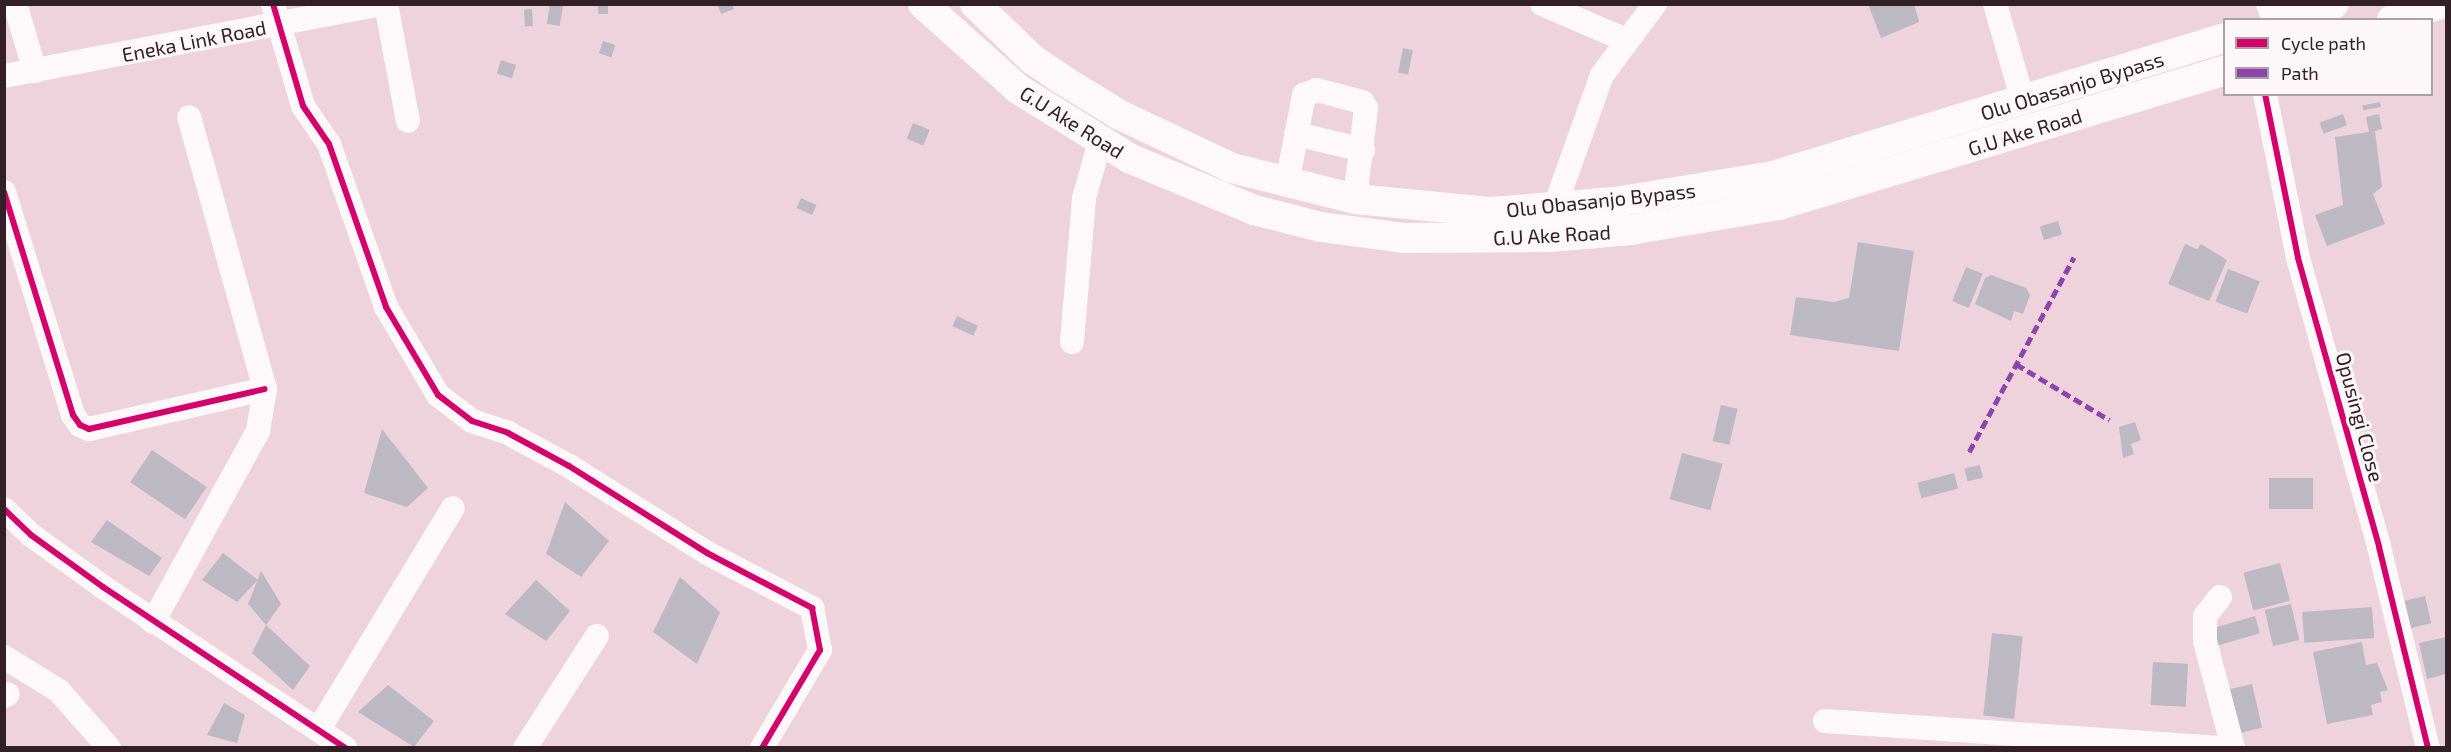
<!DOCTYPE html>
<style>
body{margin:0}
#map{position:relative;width:2451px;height:752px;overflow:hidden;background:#efd3dc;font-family:"Exo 2",sans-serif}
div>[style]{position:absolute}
.building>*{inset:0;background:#bcb9c2;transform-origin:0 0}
.minor>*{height:24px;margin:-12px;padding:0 12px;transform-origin:12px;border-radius:12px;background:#fdf8fa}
.major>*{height:30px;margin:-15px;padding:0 15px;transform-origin:15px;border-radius:15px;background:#fdf8fa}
.quiet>*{height:4.5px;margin-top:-2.25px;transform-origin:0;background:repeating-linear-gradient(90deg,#8e44ad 0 9px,transparent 0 13.5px)}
.cycleway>*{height:6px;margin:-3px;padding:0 3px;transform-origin:3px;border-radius:3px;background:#d6006c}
span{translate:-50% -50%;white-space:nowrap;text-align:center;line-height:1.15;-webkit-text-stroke:6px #fcf7f9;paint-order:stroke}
.street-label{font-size:20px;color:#332026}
.frame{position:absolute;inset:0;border:6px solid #332026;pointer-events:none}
.legend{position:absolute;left:2223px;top:18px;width:210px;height:78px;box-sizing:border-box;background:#fcf7f9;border:2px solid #aca1a5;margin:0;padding:8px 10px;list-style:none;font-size:18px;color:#332026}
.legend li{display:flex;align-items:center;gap:12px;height:30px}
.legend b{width:30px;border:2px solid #aca1a5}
</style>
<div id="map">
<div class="building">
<i style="left:550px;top:4px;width:13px;height:20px;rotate:9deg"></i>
<i style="left:598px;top:4px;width:10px;height:10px"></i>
<i style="clip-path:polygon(717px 4px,732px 4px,734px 9px,721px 14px)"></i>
<i style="clip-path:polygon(1868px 4px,1914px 4px,1919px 22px,1881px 38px)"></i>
<i style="left:532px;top:9px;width:17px;height:8px;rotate:87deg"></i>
<i style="left:603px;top:41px;width:13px;height:13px;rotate:18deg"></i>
<i style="left:1403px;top:48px;width:10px;height:25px;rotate:11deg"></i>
<i style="left:501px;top:60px;width:16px;height:14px;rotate:18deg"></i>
<i style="left:2380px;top:102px;width:5px;height:18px;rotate:79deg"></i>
<i style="left:2343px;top:114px;width:12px;height:25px;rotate:70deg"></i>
<i style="clip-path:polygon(2379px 114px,2382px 129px,2375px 131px,2382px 187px,2373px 194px,2385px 224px,2327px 246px,2315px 215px,2343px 205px,2335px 137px,2369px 132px,2366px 117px)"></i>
<i style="left:913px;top:123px;width:18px;height:17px;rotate:22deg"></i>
<i style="left:801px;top:198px;width:17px;height:11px;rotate:24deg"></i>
<i style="left:2058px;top:221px;width:14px;height:19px;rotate:73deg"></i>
<i style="clip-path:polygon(1858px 242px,1914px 251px,1899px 351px,1790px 335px,1796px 297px,1834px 302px,1849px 298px)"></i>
<i style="clip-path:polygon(2185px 244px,2197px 249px,2201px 244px,2227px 260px,2209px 301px,2168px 284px)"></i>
<i style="left:1966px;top:267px;width:18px;height:37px;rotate:22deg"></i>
<i style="left:2228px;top:269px;width:34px;height:35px;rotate:21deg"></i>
<i style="clip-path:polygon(1991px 275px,2026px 288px,2030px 295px,2023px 314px,2014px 311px,2011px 321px,1975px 304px,1985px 278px)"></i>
<i style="left:957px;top:316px;width:23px;height:11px;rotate:25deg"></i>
<i style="left:1721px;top:405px;width:17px;height:37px;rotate:13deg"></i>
<i style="clip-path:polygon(2135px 422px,2141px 440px,2131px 444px,2134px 454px,2123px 458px,2119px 427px)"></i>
<i style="clip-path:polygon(382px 429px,428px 488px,407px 507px,364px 493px)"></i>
<i style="left:152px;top:450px;width:66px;height:39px;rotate:34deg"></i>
<i style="left:1682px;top:453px;width:42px;height:48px;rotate:15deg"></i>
<i style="left:1980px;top:465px;width:13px;height:16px;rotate:77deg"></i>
<i style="left:1954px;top:473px;width:16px;height:38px;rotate:75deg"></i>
<i style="left:2313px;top:478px;width:31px;height:44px;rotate:90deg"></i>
<i style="clip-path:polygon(565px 502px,609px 541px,581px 577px,546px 554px)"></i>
<i style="clip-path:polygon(107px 520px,162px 558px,149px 576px,91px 542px)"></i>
<i style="clip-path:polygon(223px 553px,258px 580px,237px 602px,202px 580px)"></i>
<i style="left:2280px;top:563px;width:39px;height:38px;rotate:75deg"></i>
<i style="clip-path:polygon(261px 571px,281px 604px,266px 625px,310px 666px,293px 690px,252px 653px,266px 625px,248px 604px)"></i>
<i style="clip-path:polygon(680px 577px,720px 612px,697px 664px,653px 632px)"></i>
<i style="clip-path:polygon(536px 580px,570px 611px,546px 641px,505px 614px)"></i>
<i style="left:2425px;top:596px;width:28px;height:22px;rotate:77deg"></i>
<i style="left:2291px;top:604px;width:37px;height:27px;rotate:77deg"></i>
<i style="left:2372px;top:607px;width:31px;height:70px;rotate:86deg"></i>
<i style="left:2255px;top:616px;width:18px;height:46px;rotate:74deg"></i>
<i style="left:1992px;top:633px;width:31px;height:83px;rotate:6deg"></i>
<i style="clip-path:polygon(2446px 637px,2446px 674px,2427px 679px,2419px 643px)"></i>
<i style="clip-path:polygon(2362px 642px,2366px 665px,2377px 663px,2388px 690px,2380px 692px,2382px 702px,2371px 705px,2373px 715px,2327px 724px,2313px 652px)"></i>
<i style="left:2153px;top:662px;width:35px;height:43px;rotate:3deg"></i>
<i style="left:2252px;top:684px;width:45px;height:25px;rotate:77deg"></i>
<i style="clip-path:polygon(388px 685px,434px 721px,414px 747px,358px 712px)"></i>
<i style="clip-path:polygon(224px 703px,245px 715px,237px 743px,207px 735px)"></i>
</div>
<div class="minor">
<i style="left:15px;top:4px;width:70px;rotate:73.4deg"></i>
<i style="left:273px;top:4px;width:106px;rotate:73.6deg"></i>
<i style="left:303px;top:106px;width:46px;rotate:55.6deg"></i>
<i style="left:329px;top:144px;width:173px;rotate:70.7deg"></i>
<i style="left:386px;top:307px;width:102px;rotate:59.4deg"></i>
<i style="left:438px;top:395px;width:43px;rotate:37.4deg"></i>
<i style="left:472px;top:421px;width:38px;rotate:18deg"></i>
<i style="left:508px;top:433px;width:69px;rotate:28.4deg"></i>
<i style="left:569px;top:466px;width:163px;rotate:32.2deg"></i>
<i style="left:707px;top:553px;width:119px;rotate:27.6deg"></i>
<i style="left:812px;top:608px;width:43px;rotate:79.2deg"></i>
<i style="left:820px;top:650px;width:114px;rotate:120.6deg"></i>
<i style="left:386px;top:4px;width:119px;rotate:79.4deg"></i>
<i style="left:1542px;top:4px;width:91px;rotate:23.2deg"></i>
<i style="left:1995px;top:4px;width:101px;rotate:73.9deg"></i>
<i style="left:2268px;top:4px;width:17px;rotate:69deg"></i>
<i style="left:4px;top:76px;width:386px;rotate:-10.8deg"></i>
<i style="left:2265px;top:94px;width:167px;rotate:78.6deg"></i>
<i style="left:2298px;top:258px;width:300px;rotate:74.3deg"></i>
<i style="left:2379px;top:547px;width:207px;rotate:76.3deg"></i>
<i style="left:1296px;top:134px;width:69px;rotate:13.4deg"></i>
<i style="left:1287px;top:184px;width:91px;rotate:-79.2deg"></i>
<i style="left:1304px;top:95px;width:14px;rotate:-21deg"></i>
<i style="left:1317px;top:90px;width:47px;rotate:14.9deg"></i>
<i style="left:1362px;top:102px;width:7px;rotate:56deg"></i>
<i style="left:1366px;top:108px;width:92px;rotate:96.9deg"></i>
<i style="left:4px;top:192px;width:233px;rotate:72.8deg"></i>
<i style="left:73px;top:415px;width:12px;rotate:55deg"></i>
<i style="left:80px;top:425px;width:10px;rotate:24deg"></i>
<i style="left:89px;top:429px;width:180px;rotate:-12.8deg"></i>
<i style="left:1554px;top:209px;width:142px;rotate:-70.3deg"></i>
<i style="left:1602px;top:75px;width:89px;rotate:-53.3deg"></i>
<i style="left:1072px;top:342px;width:144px;rotate:-85.2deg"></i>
<i style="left:1084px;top:198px;width:58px;rotate:-74.1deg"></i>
<i style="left:4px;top:509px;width:37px;rotate:44deg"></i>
<i style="left:31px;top:535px;width:89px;rotate:35.8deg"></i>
<i style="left:103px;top:587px;width:291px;rotate:33.6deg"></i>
<i style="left:2220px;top:597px;width:24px;rotate:128deg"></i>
<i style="left:2205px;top:616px;width:25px;rotate:90deg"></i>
<i style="left:2205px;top:641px;width:111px;rotate:75.3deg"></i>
<i style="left:153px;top:622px;width:218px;rotate:-61.2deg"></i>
<i style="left:258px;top:431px;width:43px;rotate:-80.5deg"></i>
<i style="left:265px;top:389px;width:282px;rotate:-105.6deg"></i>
<i style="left:4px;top:657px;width:65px;rotate:31.7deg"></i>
<i style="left:59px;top:691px;width:76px;rotate:48.7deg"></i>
<i style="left:4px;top:696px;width:4px;rotate:-27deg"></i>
<i style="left:1825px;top:721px;width:400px;rotate:3.9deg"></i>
<i style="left:319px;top:729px;width:258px;rotate:-58.8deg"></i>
<i style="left:525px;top:748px;width:133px;rotate:-57.3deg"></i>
</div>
<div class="major">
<i style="left:923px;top:4px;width:127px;rotate:41.8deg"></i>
<i style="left:1018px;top:89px;width:133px;rotate:31.8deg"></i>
<i style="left:1131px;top:159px;width:133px;rotate:22.5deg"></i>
<i style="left:1254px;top:210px;width:69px;rotate:14.2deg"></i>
<i style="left:1321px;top:227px;width:85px;rotate:7.5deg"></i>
<i style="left:1405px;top:238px;width:146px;rotate:-0.4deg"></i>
<i style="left:1551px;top:237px;width:79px;rotate:-5.1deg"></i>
<i style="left:1630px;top:230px;width:151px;rotate:-9.5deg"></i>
<i style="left:1779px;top:205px;width:465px;rotate:-16.8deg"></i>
<i style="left:975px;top:4px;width:79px;rotate:44deg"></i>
<i style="left:1032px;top:59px;width:37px;rotate:34deg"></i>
<i style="left:1063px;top:80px;width:67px;rotate:31.6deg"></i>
<i style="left:1120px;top:115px;width:124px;rotate:25.3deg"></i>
<i style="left:1232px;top:168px;width:127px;rotate:14.1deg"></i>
<i style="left:1355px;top:199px;width:137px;rotate:5.5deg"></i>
<i style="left:1491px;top:212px;width:124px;rotate:-4.6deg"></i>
<i style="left:1615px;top:202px;width:160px;rotate:-9.3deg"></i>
<i style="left:1773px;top:176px;width:472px;rotate:-17deg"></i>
<i style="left:2283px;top:20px;width:53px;rotate:-17.4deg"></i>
<i style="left:2392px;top:20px;width:51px;rotate:-18.4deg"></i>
</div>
<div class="quiet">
<i style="left:2016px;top:364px;width:109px;rotate:30.8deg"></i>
<i style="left:1969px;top:452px;width:221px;rotate:-61.7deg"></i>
</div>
<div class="cycleway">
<i style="left:273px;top:4px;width:106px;rotate:73.6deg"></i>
<i style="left:303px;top:106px;width:46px;rotate:55.6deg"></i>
<i style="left:329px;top:144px;width:173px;rotate:70.7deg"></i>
<i style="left:386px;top:307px;width:102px;rotate:59.4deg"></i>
<i style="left:438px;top:395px;width:43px;rotate:37.4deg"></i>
<i style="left:472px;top:421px;width:38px;rotate:18deg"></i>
<i style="left:508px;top:433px;width:69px;rotate:28.4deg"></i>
<i style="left:569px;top:466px;width:163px;rotate:32.2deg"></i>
<i style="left:707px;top:553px;width:119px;rotate:27.6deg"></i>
<i style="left:812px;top:608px;width:43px;rotate:79.2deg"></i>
<i style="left:820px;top:650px;width:114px;rotate:120.6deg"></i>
<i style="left:2265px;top:94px;width:167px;rotate:78.6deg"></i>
<i style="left:2298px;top:258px;width:300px;rotate:74.3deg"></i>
<i style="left:2379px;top:547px;width:207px;rotate:76.3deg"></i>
<i style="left:4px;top:192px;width:233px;rotate:72.8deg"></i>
<i style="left:73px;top:415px;width:12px;rotate:55deg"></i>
<i style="left:80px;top:425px;width:10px;rotate:24deg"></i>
<i style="left:89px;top:429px;width:180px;rotate:-12.8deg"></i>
<i style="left:4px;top:509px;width:37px;rotate:44deg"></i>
<i style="left:31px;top:535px;width:89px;rotate:35.8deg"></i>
<i style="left:103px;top:587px;width:291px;rotate:33.6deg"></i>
</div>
<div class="street-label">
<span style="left:194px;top:41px;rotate:-11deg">Eneka Link Road</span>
<span style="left:2072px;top:86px;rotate:-17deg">Olu Obasanjo Bypass</span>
<span style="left:1072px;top:122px;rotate:32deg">G.U Ake Road</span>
<span style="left:2025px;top:132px;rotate:-17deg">G.U Ake Road</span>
<span style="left:1601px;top:200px;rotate:-6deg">Olu Obasanjo Bypass</span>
<span style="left:1552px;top:235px;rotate:-3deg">G.U Ake Road</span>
<span style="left:2360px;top:417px;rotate:75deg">Opusingi Close</span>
</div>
<div class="frame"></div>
<ul class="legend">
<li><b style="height:8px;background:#d6006c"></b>Cycle path</li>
<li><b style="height:8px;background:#8e44ad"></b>Path</li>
</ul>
</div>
